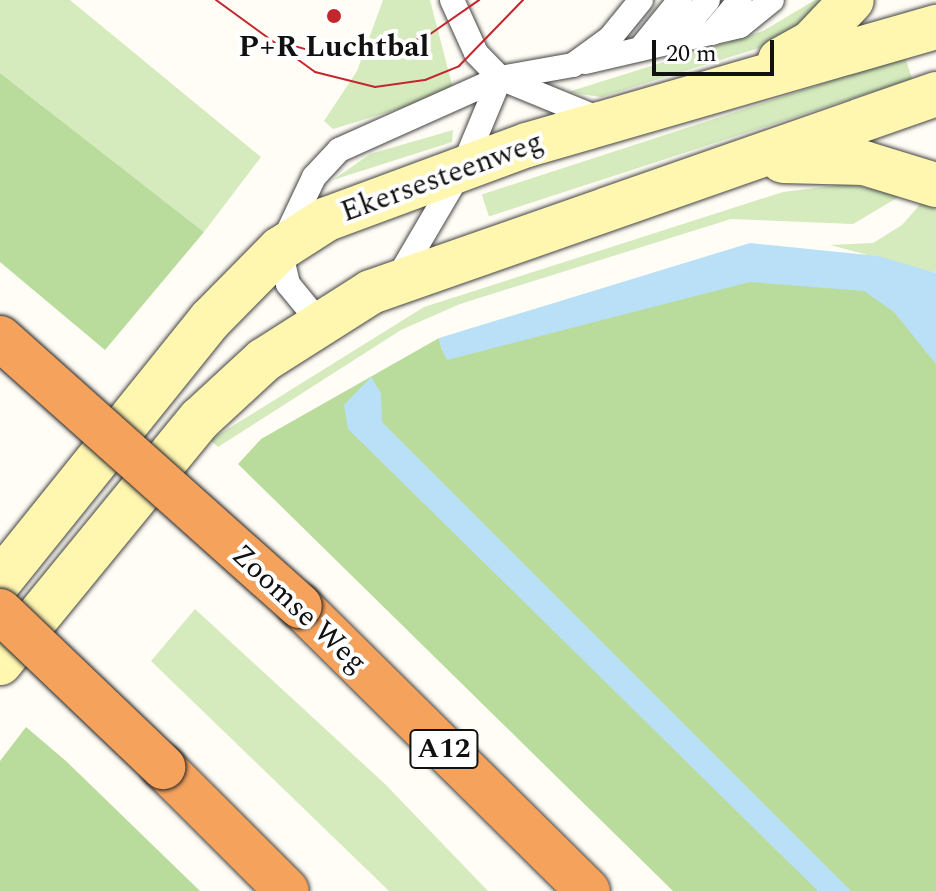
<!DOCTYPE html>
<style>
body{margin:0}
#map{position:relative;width:936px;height:891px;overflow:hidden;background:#fffdf5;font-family:Spectral,serif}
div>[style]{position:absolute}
.green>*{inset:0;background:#d5ebbd;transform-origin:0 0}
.forest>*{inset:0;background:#b9dc9c}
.water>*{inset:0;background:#b9e0f7}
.roads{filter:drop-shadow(0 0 2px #444) drop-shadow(0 0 2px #444)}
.service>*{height:24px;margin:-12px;padding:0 12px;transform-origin:12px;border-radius:12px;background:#fff}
.secondary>*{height:44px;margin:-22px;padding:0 22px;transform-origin:22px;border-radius:22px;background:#fff6b0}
.motorway>*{height:44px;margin:-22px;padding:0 22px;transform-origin:22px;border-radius:22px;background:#f5a25d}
.tram>*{height:2px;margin:-1px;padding:0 1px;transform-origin:1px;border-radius:1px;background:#c4262e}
.bridges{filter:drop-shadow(0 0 2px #222) drop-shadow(0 0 2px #222)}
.motorway-bridge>*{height:44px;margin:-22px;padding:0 22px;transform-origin:22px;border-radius:22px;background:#f5a25d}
.dots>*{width:22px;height:22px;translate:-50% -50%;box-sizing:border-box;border:4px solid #fff;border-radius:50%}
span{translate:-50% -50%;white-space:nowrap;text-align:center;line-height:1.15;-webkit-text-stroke:8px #fff;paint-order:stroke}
.shield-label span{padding:2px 6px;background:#fff;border:2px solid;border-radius:6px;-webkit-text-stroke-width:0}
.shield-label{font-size:28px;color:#111;font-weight:700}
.poi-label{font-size:30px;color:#111;font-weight:700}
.street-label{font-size:30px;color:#111}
.scale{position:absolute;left:652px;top:40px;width:122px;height:36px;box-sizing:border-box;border:4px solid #111;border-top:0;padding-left:10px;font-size:24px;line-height:28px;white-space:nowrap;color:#111;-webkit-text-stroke:6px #fff;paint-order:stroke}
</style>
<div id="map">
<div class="green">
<i style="clip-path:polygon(0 0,70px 0,261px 157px,204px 232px,0 73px)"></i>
<i style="clip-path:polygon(383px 0,430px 0,454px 92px,333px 129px,324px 121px,357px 71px)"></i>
<i style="clip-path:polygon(815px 0,834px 0,769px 45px,601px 97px,568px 92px,763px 31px)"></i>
<i style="left:905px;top:57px;width:23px;height:445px;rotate:72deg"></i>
<i style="clip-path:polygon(453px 130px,452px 142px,333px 180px,370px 154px)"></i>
<i style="clip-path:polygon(847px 184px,902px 195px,853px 224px,731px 219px,460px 304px,401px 330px,218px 447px,210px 440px,424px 307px,783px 192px)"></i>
<i style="clip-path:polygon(923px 201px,936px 210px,936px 273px,830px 245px,873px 243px,902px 225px)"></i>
<i style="clip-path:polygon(195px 609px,385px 784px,488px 891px,389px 891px,151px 661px)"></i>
</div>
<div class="forest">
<i style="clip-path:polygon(0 73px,204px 232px,105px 350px,0 262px)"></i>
<i style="clip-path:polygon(751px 263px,936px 308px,936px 891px,673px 891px,238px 464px,261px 439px,439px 338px,442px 350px)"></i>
<i style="clip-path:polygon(26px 727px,66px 761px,200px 891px,0 891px,0 761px)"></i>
</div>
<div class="water">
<i style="clip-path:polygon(750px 243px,878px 256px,936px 273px,936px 364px,894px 312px,864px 291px,750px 282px,447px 360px,442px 350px,439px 338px)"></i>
<i style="clip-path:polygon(371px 377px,381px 393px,382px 422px,851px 891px,818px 891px,348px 429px,344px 405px)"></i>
</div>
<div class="roads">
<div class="service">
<i style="left:452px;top:0;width:58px;rotate:65.6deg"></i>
<i style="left:476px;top:53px;width:35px;rotate:46deg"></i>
<i style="left:500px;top:78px;width:108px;rotate:22.3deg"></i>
<i style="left:712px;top:33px;width:43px;rotate:-49.7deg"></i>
<i style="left:674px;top:41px;width:53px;rotate:-50.3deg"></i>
<i style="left:640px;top:49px;width:63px;rotate:-50.8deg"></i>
<i style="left:585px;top:62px;width:159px;rotate:-13.1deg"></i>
<i style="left:740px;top:26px;width:41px;rotate:-39.1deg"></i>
<i style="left:399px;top:276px;width:126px;rotate:-59.6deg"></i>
<i style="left:463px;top:167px;width:96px;rotate:-67.4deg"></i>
<i style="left:320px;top:323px;width:50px;rotate:-129.4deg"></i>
<i style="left:288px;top:284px;width:36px;rotate:-103deg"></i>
<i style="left:280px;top:249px;width:80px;rotate:-64.7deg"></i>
<i style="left:314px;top:177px;width:37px;rotate:-47deg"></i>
<i style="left:339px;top:150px;width:176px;rotate:-24.1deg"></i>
<i style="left:500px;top:78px;width:74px;rotate:-10.1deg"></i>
<i style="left:573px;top:65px;width:46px;rotate:-36.1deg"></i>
<i style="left:610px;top:38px;width:49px;rotate:-50.8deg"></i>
</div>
<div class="secondary">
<i style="left:780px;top:60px;width:35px;rotate:-29deg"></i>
<i style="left:811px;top:43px;width:59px;rotate:-46.4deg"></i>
<i style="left:783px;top:161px;width:81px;rotate:1.4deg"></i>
<i style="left:864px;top:163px;width:75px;rotate:17deg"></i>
<i style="left:0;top:581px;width:335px;rotate:-51.2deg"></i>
<i style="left:210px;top:320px;width:100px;rotate:-45.4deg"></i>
<i style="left:280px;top:249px;width:56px;rotate:-32.6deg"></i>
<i style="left:327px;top:219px;width:213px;rotate:-20.3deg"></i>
<i style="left:527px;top:145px;width:426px;rotate:-16.1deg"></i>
<i style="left:0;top:663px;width:315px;rotate:-50.7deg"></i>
<i style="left:200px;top:419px;width:87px;rotate:-42.7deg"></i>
<i style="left:264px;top:360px;width:127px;rotate:-32.4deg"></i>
<i style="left:371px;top:292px;width:599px;rotate:-19.31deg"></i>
</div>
<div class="motorway">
<i style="left:300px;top:606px;width:405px;rotate:44.7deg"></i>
<i style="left:163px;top:767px;width:175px;rotate:45deg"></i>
</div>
</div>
<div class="tram">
<i style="left:216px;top:0;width:122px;rotate:36deg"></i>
<i style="left:315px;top:72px;width:62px;rotate:14deg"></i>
<i style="left:375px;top:87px;width:50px;rotate:-8deg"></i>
<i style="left:425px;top:80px;width:37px;rotate:-22deg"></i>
<i style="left:459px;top:66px;width:92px;rotate:-45.9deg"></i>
<i style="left:277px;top:41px;width:35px;rotate:16deg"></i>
<i style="left:311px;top:51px;width:66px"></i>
<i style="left:377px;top:51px;width:51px;rotate:-15.9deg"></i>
<i style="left:426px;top:37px;width:65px;rotate:-34.9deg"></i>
</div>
<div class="bridges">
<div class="motorway-bridge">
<i style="left:0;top:338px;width:402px;rotate:41.8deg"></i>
<i style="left:0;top:611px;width:226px;rotate:43.7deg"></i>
</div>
</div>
<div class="dots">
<i style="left:334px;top:16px;background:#c4262e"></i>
</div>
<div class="shield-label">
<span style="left:444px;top:749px">A12</span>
</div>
<div class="poi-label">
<span style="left:334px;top:47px">P+R Luchtbal</span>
</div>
<div class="street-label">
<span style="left:442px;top:177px;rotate:-20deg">Ekersesteenweg</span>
<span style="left:299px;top:609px;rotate:43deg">Zoomse Weg</span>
</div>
<div class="scale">20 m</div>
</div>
